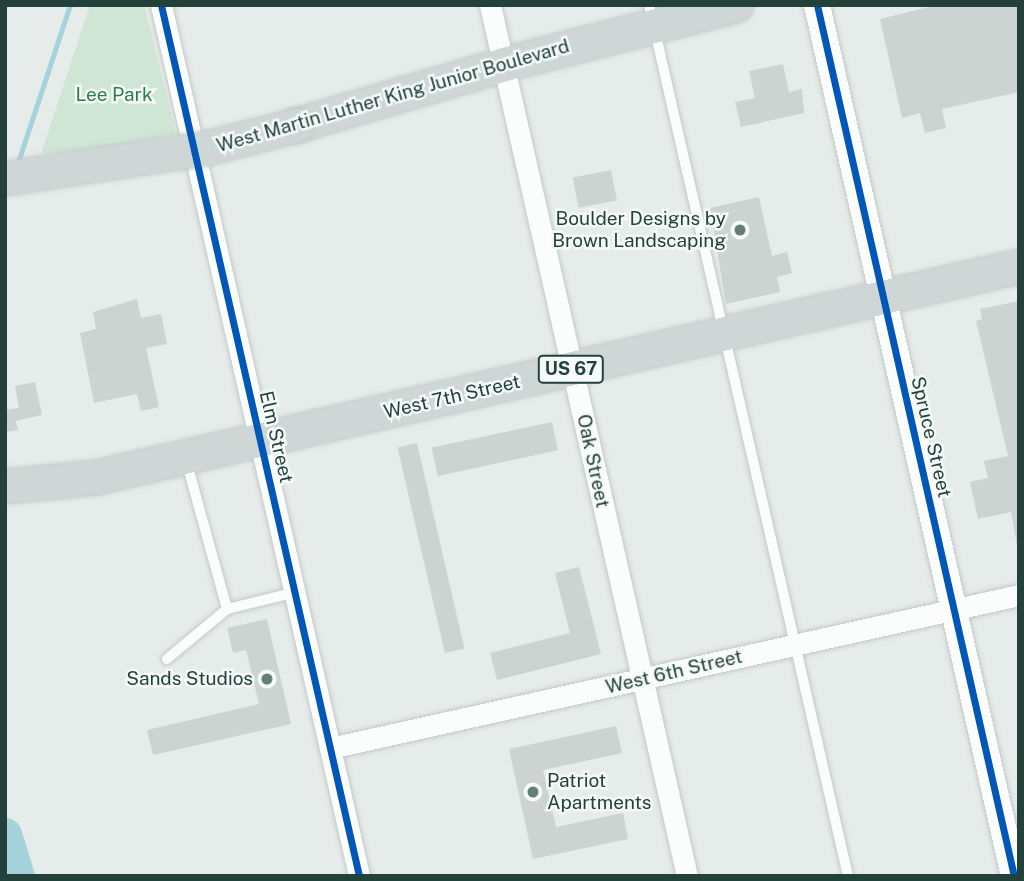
<!DOCTYPE html>
<style>
body{margin:0}
#map{position:relative;width:1024px;height:881px;overflow:hidden;background:#e6ece9;font-family:"Public Sans",sans-serif}
div>[style]{position:absolute}
.green>*{inset:0;background:#cfe5d6}
.stream>*{height:5px;margin:-2.5px;padding:0 2.5px;transform-origin:2.5px;border-radius:2.5px;background:#a6d2db}
.river>*{height:33px;margin:-16.5px;padding:0 16.5px;transform-origin:16.5px;border-radius:16.5px;background:#a6d2db}
.building>*{inset:0;background:#cdd3d1;transform-origin:0 0}
.roads{filter:drop-shadow(0 0 2px #c3c9c7) drop-shadow(0 0 2px #c3c9c7)}
.service>*{height:10px;margin:-5px;padding:0 5px;transform-origin:5px;border-radius:5px;background:#fbfcfc}
.minor>*{height:21px;margin:-10.5px;padding:0 10.5px;transform-origin:10.5px;border-radius:10.5px;background:#fbfcfc}
.tertiary>*{height:26px;margin:-13px;padding:0 13px;transform-origin:13px;border-radius:13px;background:#fbfcfc}
.primary>*{height:33px;margin:-16.5px;padding:0 16.5px;transform-origin:16.5px;border-radius:16.5px;background:#ced7d5}
.bridges{filter:drop-shadow(0 0 2px #c2cbc8) drop-shadow(0 0 2px #c2cbc8)}
.primary-bridge>*{height:33px;margin:-16.5px;padding:0 16.5px;transform-origin:16.5px;border-radius:16.5px;background:#ced7d5}
.cycleway>*{height:7px;margin:-3.5px;padding:0 3.5px;transform-origin:3.5px;border-radius:3.5px;background:#0057b8}
.dots>*{width:19px;height:19px;translate:-50% -50%;box-sizing:border-box;border:4px solid #f5faf8;border-radius:50%}
span{translate:-50% -50%;white-space:nowrap;text-align:center;line-height:1.15;-webkit-text-stroke:5px #f5faf8;paint-order:stroke}
.shield-label span{padding:2px 5px;background:#f5faf8;border:2px solid;border-radius:5px;-webkit-text-stroke-width:0}
.shield-label{font-size:18px;color:#22413a;font-weight:700}
.park-label{font-size:19px;color:#2a7a4c}
.street-label{font-size:19px;color:#22413a}
.poi-label{font-size:19px;color:#22413a}
.right{translate:-100% -50%;text-align:right}
.left{translate:0 -50%;text-align:left}
.frame{position:absolute;inset:0;border:7px solid #22413a;pointer-events:none}
</style>
<div id="map">
<div class="green">
<i style="clip-path:polygon(90px 5px,144px 5px,176px 134px,127px 145px,41px 154px)"></i>
</div>
<div class="stream">
<i style="left:17px;top:165px;width:169px;rotate:-71.7deg"></i>
</div>
<div class="river">
<i style="left:5px;top:834px;width:44px;rotate:72.8deg"></i>
</div>
<div class="building">
<i style="clip-path:polygon(937px 5px,1019px 5px,1019px 92px,942px 109px,946px 128px,925px 133px,920px 113px,902px 118px,880px 19px)"></i>
<i style="clip-path:polygon(783px 64px,789px 92px,802px 89px,804px 113px,741px 127px,735px 102px,755px 98px,749px 71px)"></i>
<i style="left:611px;top:170px;width:31px;height:39px;rotate:79deg"></i>
<i style="clip-path:polygon(759px 197px,772px 256px,787px 252px,792px 273px,777px 277px,780px 292px,726px 304px,710px 208px)"></i>
<i style="clip-path:polygon(137px 299px,141px 318px,161px 314px,167px 344px,146px 348px,159px 407px,141px 411px,137px 394px,94px 403px,80px 333px,96px 329px,93px 312px)"></i>
<i style="clip-path:polygon(1019px 301px,1019px 551px,1018px 551px,1011px 512px,978px 519px,970px 482px,988px 478px,984px 461px,1008px 456px,976px 321px,982px 319px,980px 309px)"></i>
<i style="clip-path:polygon(35px 382px,42px 415px,16px 421px,18px 430px,5px 432px,5px 410px,19px 408px,15px 386px)"></i>
<i style="left:552px;top:422px;width:29px;height:123px;rotate:78deg"></i>
<i style="left:417px;top:443px;width:211px;height:20px;rotate:77deg"></i>
<i style="clip-path:polygon(579px 567px,601px 654px,497px 680px,490px 653px,570px 633px,555px 573px)"></i>
<i style="clip-path:polygon(267px 619px,291px 724px,153px 755px,147px 730px,259px 704px,246px 650px,233px 653px,227px 628px)"></i>
<i style="clip-path:polygon(616px 726px,622px 753px,543px 770px,556px 827px,623px 813px,628px 839px,533px 859px,509px 749px)"></i>
</div>
<div class="roads">
<div class="service">
<i style="left:649px;top:5px;width:893px;rotate:77.13deg"></i>
<i style="left:186px;top:460px;width:155px;rotate:74.6deg"></i>
<i style="left:227px;top:609px;width:71px;rotate:-13.8deg"></i>
<i style="left:167px;top:659px;width:78px;rotate:-39.8deg"></i>
</div>
<div class="minor">
<i style="left:161px;top:5px;width:893px;rotate:77.19deg"></i>
<i style="left:490px;top:5px;width:893px;rotate:77.26deg"></i>
<i style="left:330px;top:748px;width:706px;rotate:-12.52deg"></i>
</div>
<div class="tertiary">
<i style="left:817px;top:5px;width:893px;rotate:77.26deg"></i>
</div>
<div class="primary">
<i style="left:296px;top:125px;width:217px;rotate:-16.3deg"></i>
<i style="left:504px;top:64px;width:239px;rotate:-14.3deg"></i>
<i style="left:5px;top:486px;width:91px;rotate:-5.6deg"></i>
<i style="left:96px;top:477px;width:947px;rotate:-12.88deg"></i>
</div>
</div>
<div class="bridges">
<div class="primary-bridge">
<i style="left:5px;top:178px;width:203px;rotate:-8.5deg"></i>
<i style="left:206px;top:148px;width:93px;rotate:-14.3deg"></i>
</div>
</div>
<div class="cycleway">
<i style="left:161px;top:5px;width:893px;rotate:77.19deg"></i>
<i style="left:817px;top:5px;width:893px;rotate:77.26deg"></i>
</div>
<div class="dots">
<i style="left:740px;top:230px;background:#677d77"></i>
<i style="left:267px;top:679px;background:#677d77"></i>
<i style="left:533px;top:792px;background:#677d77"></i>
</div>
<div class="shield-label">
<span style="left:571px;top:369px">US 67</span>
</div>
<div class="park-label">
<span style="left:114px;top:95px">Lee Park</span>
</div>
<div class="street-label">
<span style="left:393px;top:96px;rotate:-16deg">West Martin Luther King Junior Boulevard</span>
<span style="left:452px;top:397px;rotate:-13deg">West 7th Street</span>
<span style="left:276px;top:437px;rotate:77deg">Elm Street</span>
<span style="left:931px;top:437px;rotate:77deg">Spruce Street</span>
<span style="left:593px;top:461px;rotate:78deg">Oak Street</span>
<span style="left:674px;top:672px;rotate:-13deg">West 6th Street</span>
</div>
<div class="poi-label">
<span class="right" style="left:726px;top:230px">Boulder Designs by<br>Brown Landscaping</span>
<span class="right" style="left:253px;top:679px">Sands Studios</span>
<span class="left" style="left:547px;top:792px">Patriot<br>Apartments</span>
</div>
<div class="frame"></div>
</div>
